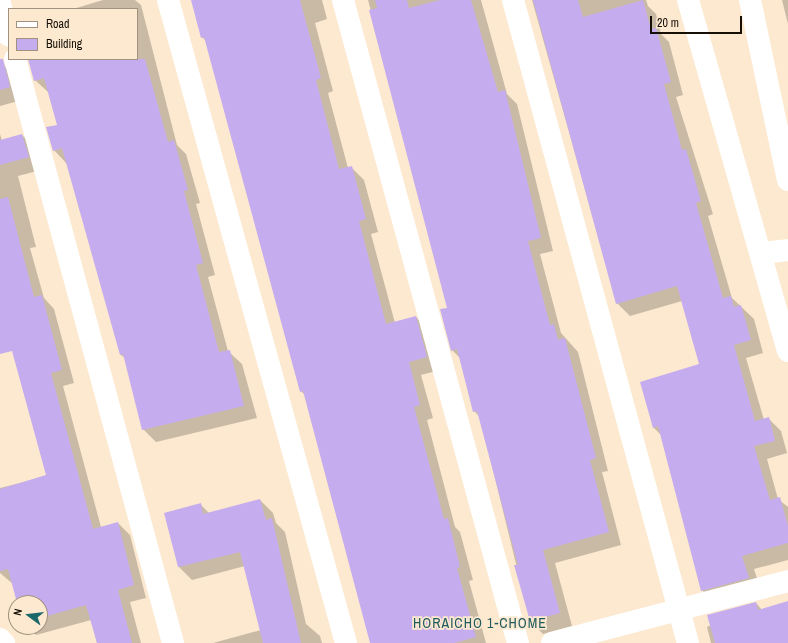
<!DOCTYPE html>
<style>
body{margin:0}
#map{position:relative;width:788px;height:643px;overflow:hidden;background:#fce9d0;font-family:"Archivo Narrow",sans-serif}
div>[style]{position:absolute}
.shadow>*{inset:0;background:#0003}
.building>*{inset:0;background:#c5acee}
.minor>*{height:22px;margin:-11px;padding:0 11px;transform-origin:11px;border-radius:11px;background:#fff}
.tertiary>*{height:22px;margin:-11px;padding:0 11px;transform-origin:11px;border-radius:11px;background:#fff}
span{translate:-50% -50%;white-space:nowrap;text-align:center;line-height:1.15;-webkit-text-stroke:3.5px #fce9d0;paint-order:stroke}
.neighbourhood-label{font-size:14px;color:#1f5a5c;letter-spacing:1px}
.legend{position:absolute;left:8px;top:8px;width:130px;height:52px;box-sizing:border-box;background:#fce9d0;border:1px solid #a0927f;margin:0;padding:5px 7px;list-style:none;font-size:12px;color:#150f06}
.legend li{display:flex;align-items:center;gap:8px;height:20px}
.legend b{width:20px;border:1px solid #a0927f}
.north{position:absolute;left:8px;top:595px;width:40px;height:40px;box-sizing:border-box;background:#fce9d0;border:1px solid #a0927f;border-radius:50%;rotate:285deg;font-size:11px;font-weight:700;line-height:16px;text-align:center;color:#150f06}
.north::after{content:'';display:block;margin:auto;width:14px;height:18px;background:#1a686a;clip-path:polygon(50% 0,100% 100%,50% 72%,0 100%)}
.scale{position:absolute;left:650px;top:16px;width:92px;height:18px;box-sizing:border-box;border:2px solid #150f06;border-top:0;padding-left:5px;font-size:12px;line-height:14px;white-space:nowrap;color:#150f06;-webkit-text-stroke:3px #fce9d0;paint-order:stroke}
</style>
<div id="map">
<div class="shadow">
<i style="clip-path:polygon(103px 0,135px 0,141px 5px,177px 145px,186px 154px,200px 203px,196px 204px,215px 275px,208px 277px,228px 351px,242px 364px,257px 418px,156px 442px,143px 429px,125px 358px,121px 355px,67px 164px,54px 150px,58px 125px,49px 93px,35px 80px,29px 59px,137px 59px,137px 9px,73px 9px)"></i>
<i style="clip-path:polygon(192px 0,322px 0,327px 19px,315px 23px,333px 91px,328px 93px,348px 168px,351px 167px,364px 180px,378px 232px,371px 234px,395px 323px,416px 317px,429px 330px,440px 370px,421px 375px,433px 418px,427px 420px,455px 527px,460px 532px,473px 580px,469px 581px,486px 643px,373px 643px,306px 396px,301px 391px,206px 41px,202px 37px)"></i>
<i style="clip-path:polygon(368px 0,481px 0,507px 94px,517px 104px,553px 251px,540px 254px,561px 333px,578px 352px,608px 471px,602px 472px,621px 545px,555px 563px,572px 626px,543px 634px,530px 621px,480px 417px,474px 411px,461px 359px,452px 350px,448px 308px)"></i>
<i style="clip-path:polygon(532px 0,646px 0,648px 6px,656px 14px,661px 34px,669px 42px,683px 95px,676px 97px,713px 214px,708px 216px,732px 298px,754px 319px,763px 353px,746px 358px,764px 420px,768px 418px,781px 431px,787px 453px,767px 459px,778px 499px,788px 507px,788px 560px,754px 569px,761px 591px,715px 603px,702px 590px,661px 435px,653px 427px,700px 365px,682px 301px,630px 316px,617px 303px)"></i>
<i style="clip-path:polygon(782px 0,788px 0,788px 24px)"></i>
<i style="clip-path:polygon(0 65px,3px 65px,16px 77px,22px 100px,0 106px)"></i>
<i style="clip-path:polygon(0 134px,2px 141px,22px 135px,35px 148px,41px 170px,18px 176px,36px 247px,30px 248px,44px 298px,54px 309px,74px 383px,63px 386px,101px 527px,118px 523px,130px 535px,146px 598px,130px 602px,141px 643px,97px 643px,91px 620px,36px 635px,28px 627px,40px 627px,40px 603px,18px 603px,13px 584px,0 573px,0 488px,48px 476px,0 302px)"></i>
<i style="clip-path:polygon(260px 500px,273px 513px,276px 523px,285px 532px,306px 624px,320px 636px,322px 643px,213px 643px,261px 630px,245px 566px,192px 580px,179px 567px,166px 513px,200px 504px,209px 513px)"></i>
<i style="clip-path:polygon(788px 602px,788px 643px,711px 643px,707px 627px,756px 603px,762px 610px)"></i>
</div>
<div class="building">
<i style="clip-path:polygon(191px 0,300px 0,321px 78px,316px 80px,339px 169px,352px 166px,366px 219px,359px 221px,386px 324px,416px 316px,427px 357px,409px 362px,420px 405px,414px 407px,444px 519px,448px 518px,460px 567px,457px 568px,476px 637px,454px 643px,370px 643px,303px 391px,300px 392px,204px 37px,201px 38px)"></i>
<i style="clip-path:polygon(375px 0,407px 0,409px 8px,440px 0,471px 0,498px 92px,505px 90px,541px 238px,528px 241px,550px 325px,554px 324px,558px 340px,565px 338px,596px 458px,590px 460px,609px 532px,543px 550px,560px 613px,530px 621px,514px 565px,518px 565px,477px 411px,473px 412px,457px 349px,451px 351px,440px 309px,447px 308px,369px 10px,377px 8px)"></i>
<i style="clip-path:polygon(533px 0,578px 0,583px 17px,643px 0,651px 29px,656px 28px,671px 82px,664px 84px,682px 150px,686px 149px,701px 201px,696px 203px,723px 298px,731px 296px,734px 307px,741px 305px,751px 340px,734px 345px,755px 421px,769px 417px,775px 441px,754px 446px,770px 500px,780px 497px,788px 526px,788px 543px,742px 556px,749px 578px,701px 591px,658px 426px,653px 428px,640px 382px,699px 364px,677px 286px,616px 304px)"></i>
<i style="clip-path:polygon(0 59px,3px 59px,10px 87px,0 90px)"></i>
<i style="clip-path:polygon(28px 59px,145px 59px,168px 142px,174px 140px,188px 190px,184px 191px,203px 263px,196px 265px,219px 352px,230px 350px,244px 406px,142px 430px,123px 354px,120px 355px,62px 148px,53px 151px,46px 127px,57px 125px,44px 78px,34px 81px)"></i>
<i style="clip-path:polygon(22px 134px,29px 157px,0 165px,0 140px)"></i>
<i style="clip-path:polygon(8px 197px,34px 297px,42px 295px,62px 370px,51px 373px,93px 529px,118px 522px,134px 585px,118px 590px,132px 643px,97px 643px,86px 605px,40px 618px,40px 603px,17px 603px,8px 569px,0 571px,0 489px,46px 475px,12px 351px,0 354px,0 199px)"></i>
<i style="clip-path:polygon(260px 499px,266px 520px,272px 518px,301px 643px,263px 643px,240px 552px,178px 567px,164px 513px,201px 503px,203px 514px)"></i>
<i style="clip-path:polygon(788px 601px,788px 643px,715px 643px,707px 615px,756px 602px,758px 610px)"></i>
</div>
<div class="minor">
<i style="left:168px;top:0;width:667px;rotate:74.53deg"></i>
<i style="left:343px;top:0;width:666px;rotate:74.78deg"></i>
<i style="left:513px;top:0;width:666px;rotate:74.78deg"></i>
<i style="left:750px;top:0;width:184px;rotate:78.1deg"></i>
<i style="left:0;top:4px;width:33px;rotate:74deg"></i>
<i style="left:15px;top:59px;width:605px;rotate:74.86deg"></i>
<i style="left:761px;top:253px;width:27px;rotate:-6deg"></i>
<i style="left:0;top:639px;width:6px;rotate:45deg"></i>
<i style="left:552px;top:643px;width:244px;rotate:-14.7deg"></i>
</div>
<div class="tertiary">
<i style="left:688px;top:0;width:365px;rotate:74.1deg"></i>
</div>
<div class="neighbourhood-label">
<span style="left:480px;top:623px">HORAICHO 1-CHOME</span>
</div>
<ul class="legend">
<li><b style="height:5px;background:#fff"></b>Road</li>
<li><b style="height:11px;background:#c5acee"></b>Building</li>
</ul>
<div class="north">N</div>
<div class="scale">20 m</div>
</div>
